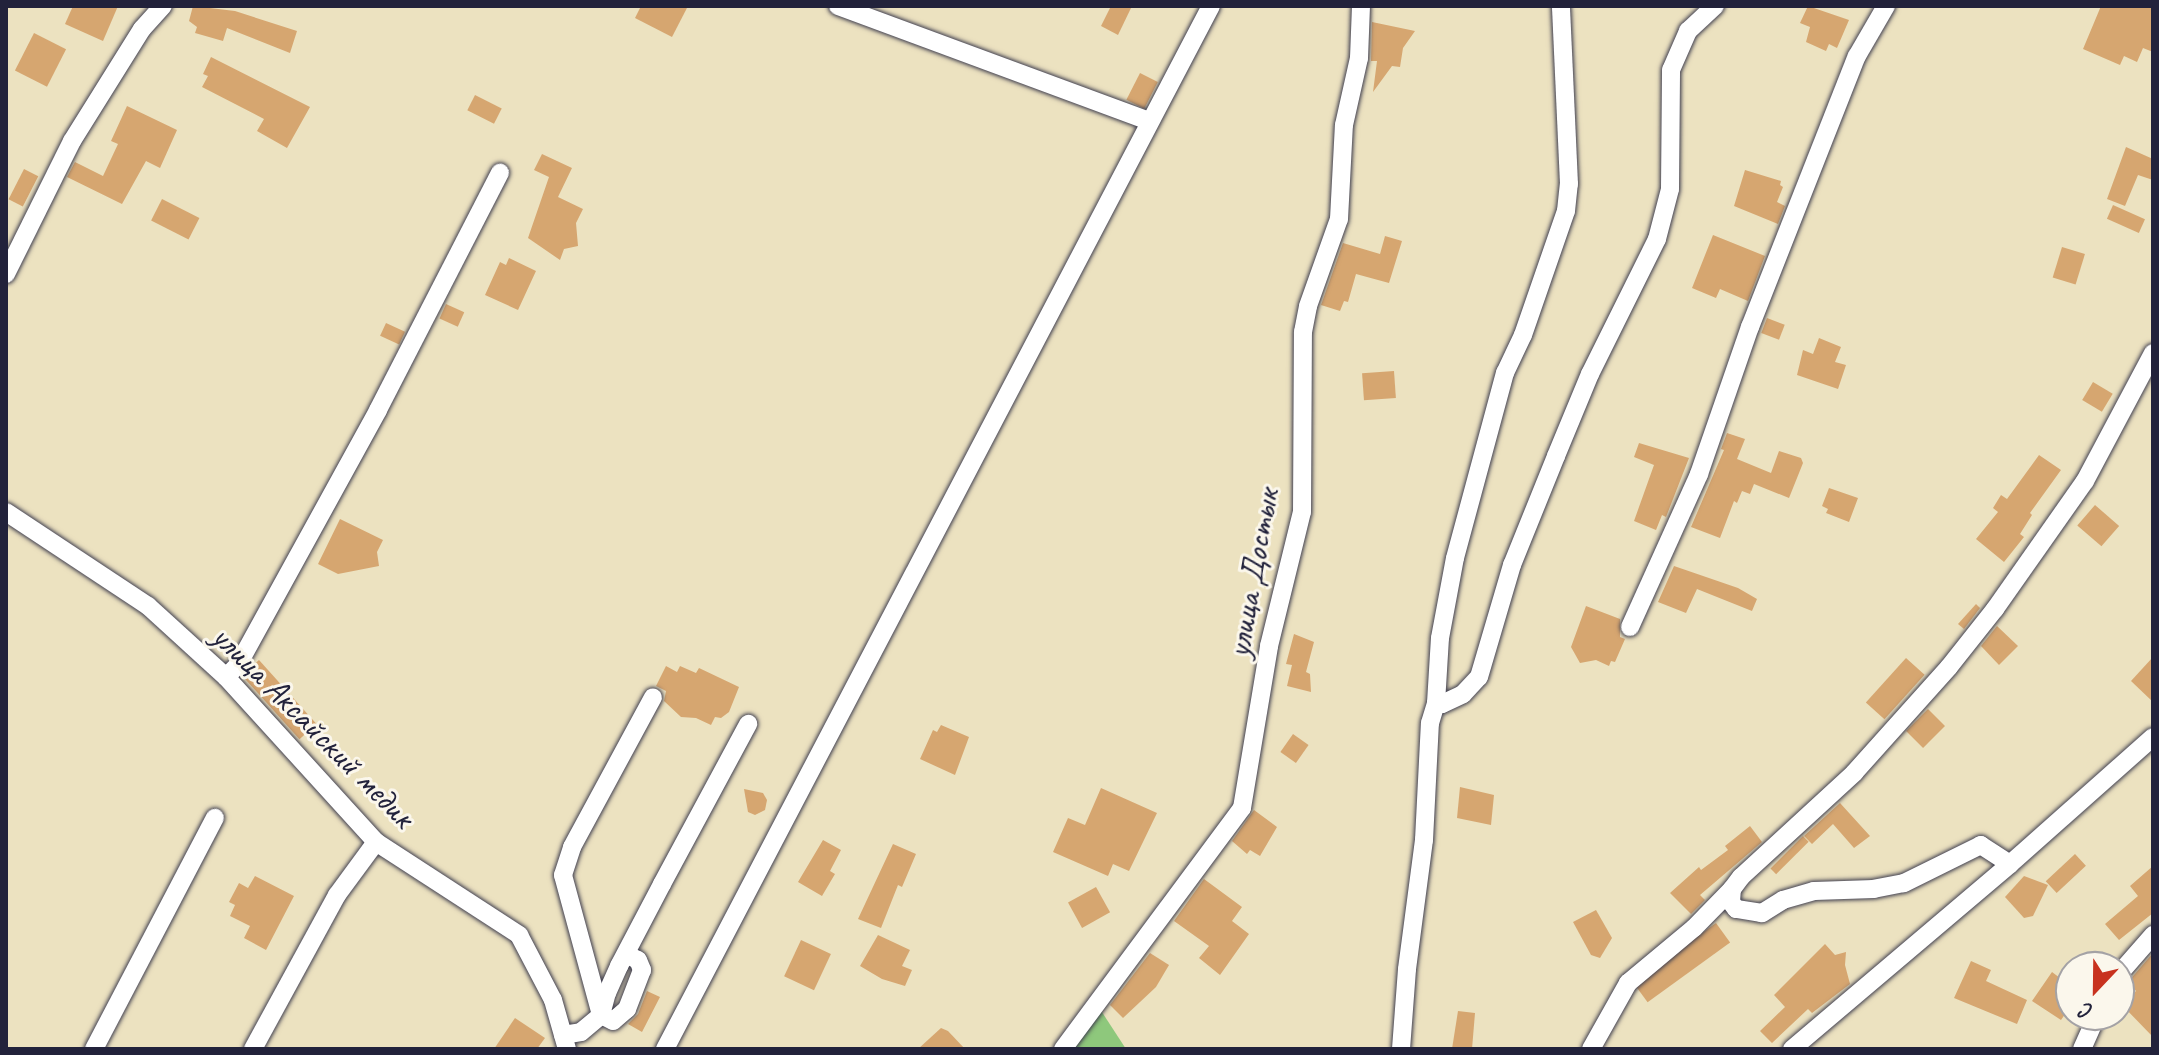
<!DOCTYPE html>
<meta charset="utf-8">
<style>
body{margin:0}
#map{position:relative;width:2159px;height:1055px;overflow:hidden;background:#ece2c0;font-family:Caveat,sans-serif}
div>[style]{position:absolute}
.green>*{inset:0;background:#8ec87c}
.building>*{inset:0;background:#d6a670;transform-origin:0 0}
.roads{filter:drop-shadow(0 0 2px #403f4f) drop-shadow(0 0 2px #403f4f)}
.street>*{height:18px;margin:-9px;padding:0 9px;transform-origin:9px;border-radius:9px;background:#fff}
span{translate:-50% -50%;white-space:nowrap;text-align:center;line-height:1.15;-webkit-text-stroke:6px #fbf7ec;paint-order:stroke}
.street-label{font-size:34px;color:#22223b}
.frame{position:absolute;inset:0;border:8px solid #22223b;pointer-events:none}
.north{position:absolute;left:2055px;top:951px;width:80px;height:80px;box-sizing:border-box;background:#fbf7ec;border:2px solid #a4a2a5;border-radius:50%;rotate:202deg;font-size:22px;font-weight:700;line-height:32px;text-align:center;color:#22223b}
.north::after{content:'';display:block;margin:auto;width:28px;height:36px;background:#c8321e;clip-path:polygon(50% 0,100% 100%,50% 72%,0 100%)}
</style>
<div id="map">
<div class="green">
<i style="clip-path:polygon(1098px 1006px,1126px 1049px,1064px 1049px)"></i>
</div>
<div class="building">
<i style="clip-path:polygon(73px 6px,118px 6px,103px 41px,65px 24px)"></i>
<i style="clip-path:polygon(193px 6px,235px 11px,297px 31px,290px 53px,227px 28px,223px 41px,195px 33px,197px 27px,189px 21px)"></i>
<i style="clip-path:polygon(641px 6px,688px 6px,672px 37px,635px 18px)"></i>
<i style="clip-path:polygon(1111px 6px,1132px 6px,1118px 35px,1101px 26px)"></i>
<i style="clip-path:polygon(1808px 6px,1849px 20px,1837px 48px,1829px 44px,1826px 51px,1806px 42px,1810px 27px,1800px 23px)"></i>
<i style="clip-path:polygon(2101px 6px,2153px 6px,2153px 52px,2143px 48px,2137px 62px,2124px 56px,2120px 65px,2083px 49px)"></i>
<i style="clip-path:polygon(1372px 22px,1415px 31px,1403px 48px,1400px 67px,1392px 66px,1373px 92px,1377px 61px,1371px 61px)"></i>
<i style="left:34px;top:33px;width:36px;height:42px;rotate:27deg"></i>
<i style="clip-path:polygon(211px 57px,310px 107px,287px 148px,257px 131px,264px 119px,202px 87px,208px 76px,203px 74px)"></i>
<i style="left:1140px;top:73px;width:20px;height:30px;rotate:27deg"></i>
<i style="left:475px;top:95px;width:30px;height:17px;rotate:27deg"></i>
<i style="clip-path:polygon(127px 106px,177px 130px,160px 168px,146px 161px,122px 204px,67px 177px,75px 162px,103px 176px,118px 144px,111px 141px)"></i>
<i style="clip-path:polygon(2126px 147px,2153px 159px,2153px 180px,2138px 175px,2125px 206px,2107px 199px)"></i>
<i style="clip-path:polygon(542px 154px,572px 168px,558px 197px,583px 209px,576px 223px,578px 246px,564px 249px,560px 260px,528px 238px,549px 177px,534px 170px)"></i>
<i style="left:24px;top:169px;width:16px;height:34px;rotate:27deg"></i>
<i style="clip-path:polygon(1745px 170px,1781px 181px,1780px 185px,1783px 187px,1777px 202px,1785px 206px,1778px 224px,1734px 206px)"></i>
<i style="left:162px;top:199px;width:42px;height:24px;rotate:27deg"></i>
<i style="left:2113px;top:205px;width:35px;height:15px;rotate:24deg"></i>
<i style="clip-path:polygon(1713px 235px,1765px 256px,1748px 301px,1720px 289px,1716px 298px,1692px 288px)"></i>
<i style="clip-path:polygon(1385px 236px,1402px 241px,1389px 283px,1356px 274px,1348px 302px,1344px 301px,1340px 311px,1321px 305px,1343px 243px,1380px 254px)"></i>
<i style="left:2062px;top:247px;width:24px;height:32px;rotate:17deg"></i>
<i style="clip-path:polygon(509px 258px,536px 271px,518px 310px,485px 295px,500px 262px,506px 265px)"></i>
<i style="left:446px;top:304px;width:20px;height:16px;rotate:24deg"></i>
<i style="left:1767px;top:318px;width:19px;height:16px;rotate:21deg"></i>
<i style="left:386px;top:323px;width:21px;height:14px;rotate:25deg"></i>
<i style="clip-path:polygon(1819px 338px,1841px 347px,1835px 362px,1846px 365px,1838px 389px,1797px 375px,1803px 350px,1813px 354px)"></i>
<i style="left:1394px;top:371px;width:27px;height:32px;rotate:86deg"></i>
<i style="left:2093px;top:382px;width:23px;height:21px;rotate:31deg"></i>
<i style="clip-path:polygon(1727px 433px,1745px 439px,1737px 459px,1771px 473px,1779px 451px,1801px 458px,1803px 463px,1789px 498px,1754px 484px,1750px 494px,1742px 491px,1737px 503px,1734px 501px,1720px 538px,1691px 527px,1724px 450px,1721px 449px)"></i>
<i style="clip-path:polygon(1639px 443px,1689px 458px,1666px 517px,1662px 515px,1656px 530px,1634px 521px,1654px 465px,1634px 457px)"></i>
<i style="clip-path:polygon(2039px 455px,2061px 470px,2030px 513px,2032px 515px,2020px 534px,2024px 537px,2004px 562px,1976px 539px,1998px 512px,1993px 508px,2001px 495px,2007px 499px)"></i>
<i style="clip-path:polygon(1829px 488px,1858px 498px,1849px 522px,1826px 513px,1828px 509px,1822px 506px)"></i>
<i style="left:2095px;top:505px;width:32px;height:27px;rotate:41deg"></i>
<i style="clip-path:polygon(340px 519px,383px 540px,377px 552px,379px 566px,338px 574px,318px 564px)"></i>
<i style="clip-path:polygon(1674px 566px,1738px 588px,1757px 599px,1752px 611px,1697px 589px,1686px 613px,1658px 602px)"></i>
<i style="clip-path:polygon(1976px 604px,1980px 608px,1964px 629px,1958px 624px)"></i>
<i style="clip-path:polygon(1586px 606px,1620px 619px,1620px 637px,1625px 639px,1615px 662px,1611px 661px,1609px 666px,1596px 660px,1580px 663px,1571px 647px)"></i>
<i style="clip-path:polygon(1997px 626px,2018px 646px,1999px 665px,1981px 646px)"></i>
<i style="clip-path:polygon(1294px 634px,1314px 642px,1306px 672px,1310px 674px,1311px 692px,1287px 686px,1292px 665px,1286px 664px)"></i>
<i style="clip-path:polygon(2153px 657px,2153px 702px,2131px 681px)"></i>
<i style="left:1906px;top:658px;width:25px;height:60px;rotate:42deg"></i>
<i style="left:259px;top:660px;width:86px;height:23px;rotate:48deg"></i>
<i style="clip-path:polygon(666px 666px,677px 672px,680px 666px,696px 673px,699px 668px,739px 687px,729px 712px,721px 718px,715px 717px,711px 725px,696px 718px,681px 717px,664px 701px,666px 691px,656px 686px)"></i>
<i style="left:1928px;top:709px;width:24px;height:31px;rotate:45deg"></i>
<i style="clip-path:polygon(941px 725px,969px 737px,955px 775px,920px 759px,933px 730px,937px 732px)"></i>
<i style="left:1293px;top:734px;width:19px;height:22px;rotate:35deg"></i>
<i style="clip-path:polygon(1460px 787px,1494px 795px,1491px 825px,1457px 818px)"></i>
<i style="clip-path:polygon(1101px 788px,1157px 813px,1129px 871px,1113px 864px,1108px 876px,1053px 852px,1068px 818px,1085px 825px)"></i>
<i style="clip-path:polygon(744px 789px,763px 793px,767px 800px,765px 810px,755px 815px,748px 812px)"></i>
<i style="clip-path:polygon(1840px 803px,1870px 836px,1854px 848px,1833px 824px,1812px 844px,1804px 836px)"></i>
<i style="clip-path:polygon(1254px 810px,1277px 827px,1260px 856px,1250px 850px,1247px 854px,1232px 841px)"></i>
<i style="clip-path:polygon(1750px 826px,1762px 842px,1700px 895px,1705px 900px,1691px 914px,1670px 893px,1699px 867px,1701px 870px,1728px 850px,1725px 846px)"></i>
<i style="left:1803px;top:836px;width:8px;height:46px;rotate:45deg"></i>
<i style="clip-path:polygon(823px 840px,841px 850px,830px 871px,835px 874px,822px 896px,798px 882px)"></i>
<i style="clip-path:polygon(893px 844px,916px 854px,902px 887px,898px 885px,881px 928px,858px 919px)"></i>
<i style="left:2075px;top:854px;width:16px;height:40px;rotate:47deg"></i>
<i style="clip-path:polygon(2153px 866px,2153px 913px,2119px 940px,2105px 924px,2138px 896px,2130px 886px)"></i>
<i style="clip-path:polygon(255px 876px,294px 896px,266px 950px,244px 938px,250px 926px,230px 916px,235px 905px,229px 902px,239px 883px,248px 888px)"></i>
<i style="clip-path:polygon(2024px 876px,2048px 885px,2033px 916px,2024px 918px,2005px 897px)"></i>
<i style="clip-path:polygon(1204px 879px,1242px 907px,1232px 921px,1249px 934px,1220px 975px,1199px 958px,1209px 946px,1174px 921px)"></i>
<i style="left:1096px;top:887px;width:29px;height:32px;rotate:61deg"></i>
<i style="clip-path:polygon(1596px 910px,1612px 938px,1600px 958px,1591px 955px,1573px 922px)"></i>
<i style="left:1716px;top:923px;width:24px;height:102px;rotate:54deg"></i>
<i style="clip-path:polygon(878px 935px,910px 950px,902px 966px,912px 970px,905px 986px,882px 979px,860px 966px)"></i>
<i style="left:801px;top:940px;width:33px;height:40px;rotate:25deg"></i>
<i style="clip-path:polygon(1825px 944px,1835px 955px,1846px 952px,1845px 965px,1850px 984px,1812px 1013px,1808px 1009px,1772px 1043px,1760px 1031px,1785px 1007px,1774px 995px)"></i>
<i style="clip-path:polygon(1150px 953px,1169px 965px,1156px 987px,1123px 1018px,1110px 1005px)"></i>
<i style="clip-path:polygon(2153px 953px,2153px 1037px,2122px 1005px,2136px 991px,2128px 982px)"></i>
<i style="clip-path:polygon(1971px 961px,1991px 970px,1986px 981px,2027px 1000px,2017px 1024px,1954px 998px)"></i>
<i style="clip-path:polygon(2052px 972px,2068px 984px,2058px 992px,2070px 1007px,2061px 1020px,2032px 1001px)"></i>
<i style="clip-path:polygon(647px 991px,660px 997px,642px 1032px,628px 1024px,638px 1014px)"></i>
<i style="clip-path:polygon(1458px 1011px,1475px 1013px,1472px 1049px,1452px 1049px)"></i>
<i style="clip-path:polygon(515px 1018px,545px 1038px,537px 1049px,494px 1049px)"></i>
<i style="clip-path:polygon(941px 1028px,948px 1031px,965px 1049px,918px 1049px)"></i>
</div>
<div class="roads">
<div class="street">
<i style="left:838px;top:6px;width:332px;rotate:20.3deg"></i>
<i style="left:6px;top:274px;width:148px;rotate:-63.6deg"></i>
<i style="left:72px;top:141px;width:132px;rotate:-58deg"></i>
<i style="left:142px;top:29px;width:31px;rotate:-48deg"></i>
<i style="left:6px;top:512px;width:170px;rotate:33.5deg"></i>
<i style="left:148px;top:606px;width:105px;rotate:42.3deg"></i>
<i style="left:226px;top:677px;width:223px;rotate:47.7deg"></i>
<i style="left:376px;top:842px;width:171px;rotate:33deg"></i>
<i style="left:519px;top:935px;width:73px;rotate:62.4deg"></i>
<i style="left:553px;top:1000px;width:51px;rotate:74.1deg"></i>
<i style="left:1630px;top:627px;width:168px;rotate:-65.7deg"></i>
<i style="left:1699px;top:474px;width:156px;rotate:-70.9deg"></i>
<i style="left:1750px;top:327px;width:291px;rotate:-68.5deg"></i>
<i style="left:1857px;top:56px;width:58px;rotate:-59.9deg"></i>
<i style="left:226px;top:677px;width:17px;rotate:-45deg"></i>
<i style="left:238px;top:665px;width:291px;rotate:-61.2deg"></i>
<i style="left:378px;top:410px;width:267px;rotate:-62.8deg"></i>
<i style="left:1436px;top:703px;width:6px;rotate:9deg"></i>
<i style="left:1442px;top:704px;width:23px;rotate:-25deg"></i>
<i style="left:1463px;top:694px;width:23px;rotate:-47deg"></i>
<i style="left:1479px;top:677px;width:117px;rotate:-73.6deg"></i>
<i style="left:1512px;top:565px;width:118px;rotate:-68deg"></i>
<i style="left:1556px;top:456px;width:89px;rotate:-67.5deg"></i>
<i style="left:1590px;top:374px;width:151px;rotate:-63.6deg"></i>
<i style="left:1657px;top:239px;width:52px;rotate:-75.4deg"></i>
<i style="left:1670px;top:189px;width:119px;rotate:-89.5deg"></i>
<i style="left:1671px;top:70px;width:43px;rotate:-66.4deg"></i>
<i style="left:1688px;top:31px;width:37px;rotate:-43deg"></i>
<i style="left:2010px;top:864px;width:35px;rotate:-147deg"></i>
<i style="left:1981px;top:845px;width:86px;rotate:153.7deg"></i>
<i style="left:1904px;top:883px;width:31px;rotate:169deg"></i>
<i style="left:1874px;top:889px;width:60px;rotate:178.1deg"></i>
<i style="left:1814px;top:891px;width:32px;rotate:164deg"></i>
<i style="left:1783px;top:900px;width:25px;rotate:148deg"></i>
<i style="left:1762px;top:913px;width:26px;rotate:-171deg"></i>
<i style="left:1736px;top:909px;width:9px;rotate:-126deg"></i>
<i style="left:1731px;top:902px;width:13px;rotate:-86deg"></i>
<i style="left:1732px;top:889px;width:15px;rotate:-53deg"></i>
<i style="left:1741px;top:877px;width:154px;rotate:-42.6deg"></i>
<i style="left:1854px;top:773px;width:142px;rotate:-48.1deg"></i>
<i style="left:1949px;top:667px;width:74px;rotate:-51.6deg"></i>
<i style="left:1995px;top:609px;width:156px;rotate:-54.9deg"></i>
<i style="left:2085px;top:481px;width:145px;rotate:-62deg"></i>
<i style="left:626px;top:954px;width:13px;rotate:27deg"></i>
<i style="left:638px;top:960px;width:11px;rotate:68deg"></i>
<i style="left:642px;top:970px;width:42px;rotate:111deg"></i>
<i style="left:627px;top:1009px;width:18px;rotate:139deg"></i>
<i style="left:613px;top:1021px;width:13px;rotate:-153deg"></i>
<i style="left:601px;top:1015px;width:23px;rotate:-75deg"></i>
<i style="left:607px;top:993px;width:30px;rotate:-66deg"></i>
<i style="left:619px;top:966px;width:93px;rotate:-62.3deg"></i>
<i style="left:662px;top:884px;width:182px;rotate:-61.7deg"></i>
<i style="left:2119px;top:974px;width:52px;rotate:-48.9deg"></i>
<i style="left:563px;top:1035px;width:18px;rotate:-9deg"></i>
<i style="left:581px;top:1032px;width:26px;rotate:-40deg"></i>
<i style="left:601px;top:1015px;width:145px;rotate:-105.2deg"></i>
<i style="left:563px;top:875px;width:29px;rotate:-72deg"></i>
<i style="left:572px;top:847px;width:170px;rotate:-61.6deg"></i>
<i style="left:94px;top:1049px;width:261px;rotate:-62.4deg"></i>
<i style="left:253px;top:1049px;width:175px;rotate:-61.4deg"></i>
<i style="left:337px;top:895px;width:66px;rotate:-53.7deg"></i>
<i style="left:665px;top:1049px;width:1177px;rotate:-62.37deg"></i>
<i style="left:1063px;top:1049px;width:300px;rotate:-53.4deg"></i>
<i style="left:1242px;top:808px;width:164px;rotate:-80.5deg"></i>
<i style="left:1269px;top:646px;width:138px;rotate:-76.2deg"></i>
<i style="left:1302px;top:512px;width:180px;rotate:-89.7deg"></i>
<i style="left:1303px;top:332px;width:26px;rotate:-79deg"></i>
<i style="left:1308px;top:306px;width:92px;rotate:-70.4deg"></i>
<i style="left:1339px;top:219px;width:94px;rotate:-87deg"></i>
<i style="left:1344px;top:125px;width:69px;rotate:-77.4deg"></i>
<i style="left:1359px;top:58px;width:52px;rotate:-87.8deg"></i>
<i style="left:1401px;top:1049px;width:80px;rotate:-85.7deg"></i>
<i style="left:1407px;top:969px;width:130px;rotate:-82.5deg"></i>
<i style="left:1424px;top:840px;width:117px;rotate:-87.1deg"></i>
<i style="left:1430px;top:723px;width:21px;rotate:-73deg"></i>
<i style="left:1436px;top:703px;width:65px;rotate:-86.5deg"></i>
<i style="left:1440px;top:638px;width:81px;rotate:-79.4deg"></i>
<i style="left:1455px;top:558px;width:192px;rotate:-74.9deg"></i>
<i style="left:1505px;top:373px;width:42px;rotate:-64.7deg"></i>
<i style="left:1523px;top:335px;width:131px;rotate:-70.9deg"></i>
<i style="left:1566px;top:211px;width:27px;rotate:-84deg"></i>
<i style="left:1569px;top:184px;width:178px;rotate:-92.6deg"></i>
<i style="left:1591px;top:1049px;width:76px;rotate:-60.7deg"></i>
<i style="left:1628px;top:983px;width:86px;rotate:-39.8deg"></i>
<i style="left:1694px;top:928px;width:54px;rotate:-45.7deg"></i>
<i style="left:1792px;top:1049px;width:286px;rotate:-40.3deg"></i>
<i style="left:2010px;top:864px;width:191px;rotate:-41.6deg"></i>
<i style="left:2082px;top:1049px;width:37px;rotate:-66deg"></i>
</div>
</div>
<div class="street-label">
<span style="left:1252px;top:573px;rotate:-80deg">улица Достык</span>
<span style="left:314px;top:726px;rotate:45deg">улица Аксайский медик</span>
</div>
<div class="frame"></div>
<div class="north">С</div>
</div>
